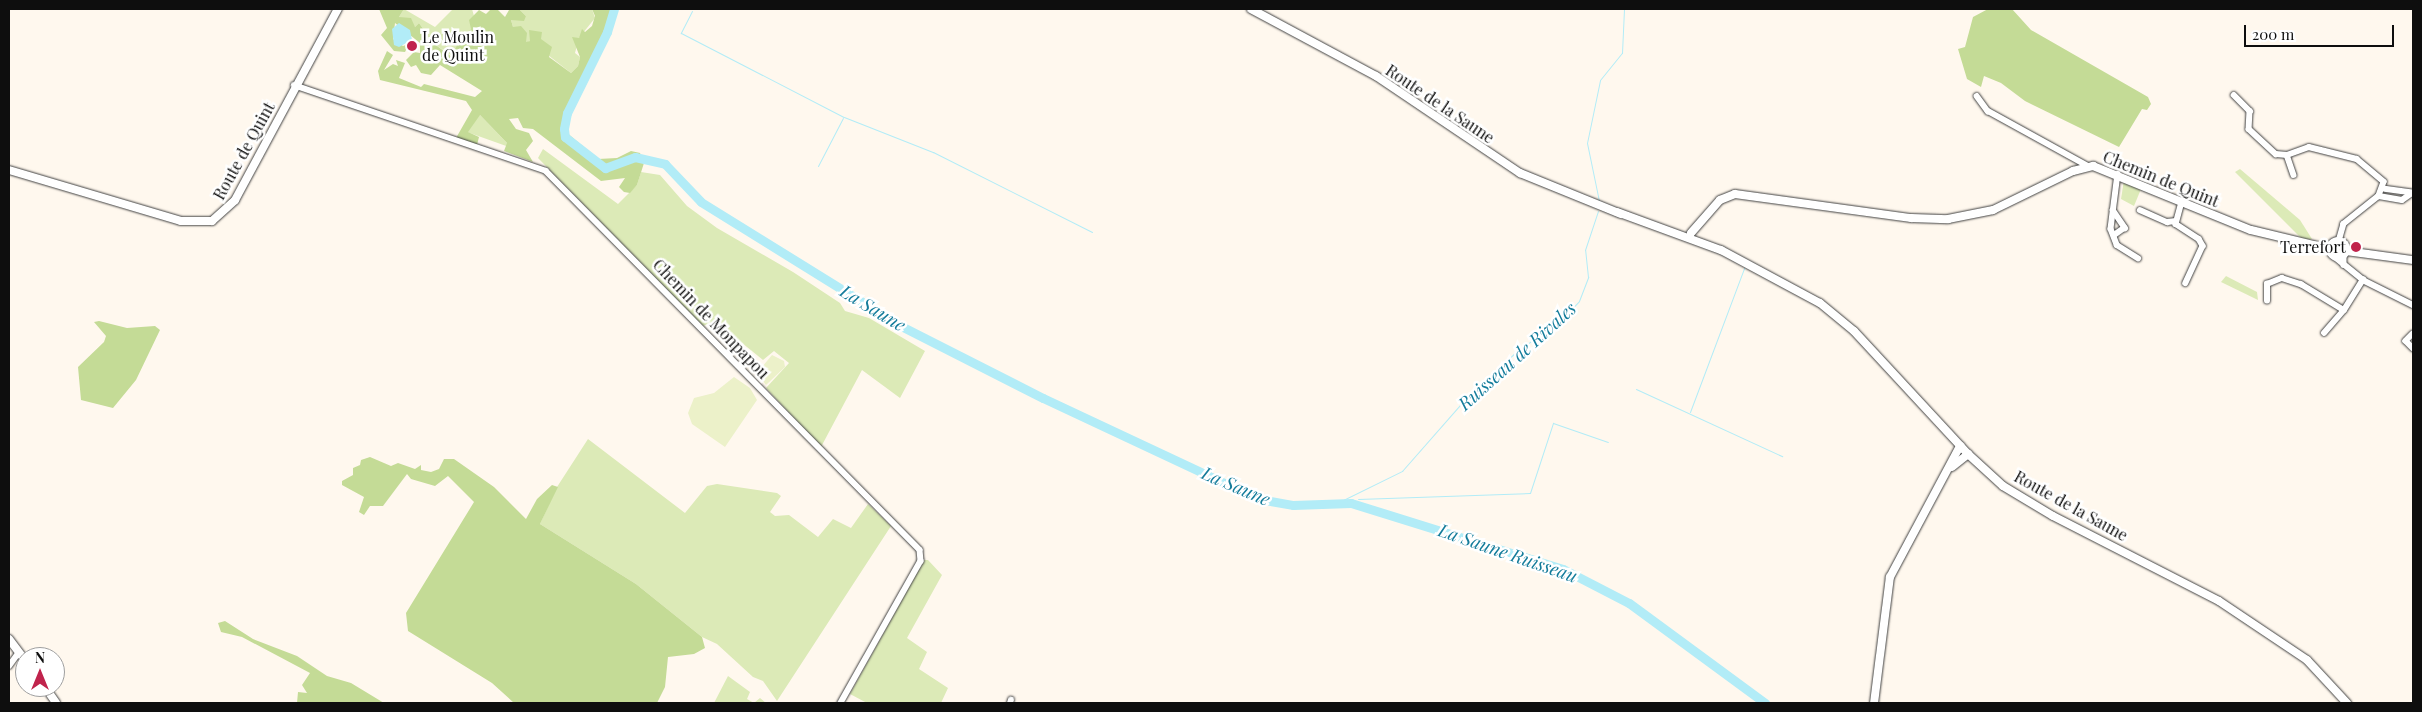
<!DOCTYPE html>
<style>
body{margin:0}
#map{position:relative;width:2422px;height:712px;overflow:hidden;background:#fff8ee;font-family:"Playfair Display",serif}
div>[style]{position:absolute}
.green>*{inset:0;background:#dceab7}
.forest>*{inset:0;background:#c4db96}
.pitch>*{inset:0;background:#ecf1c9}
.water>*{inset:0;background:#b2ecf7}
.stream>*{height:1px;margin:-0.5px;padding:0 0.5px;transform-origin:0.5px;border-radius:0.5px;background:#b2ecf7}
.river>*{height:9px;margin:-4.5px;padding:0 4.5px;transform-origin:4.5px;border-radius:4.5px;background:#b2ecf7}
.roads{filter:drop-shadow(0 0 1px #414141) drop-shadow(0 0 1px #414141)}
.minor>*{height:5.5px;margin:-2.75px;padding:0 2.75px;transform-origin:2.75px;border-radius:2.75px;background:#fff}
.tertiary>*{height:8px;margin:-4px;padding:0 4px;transform-origin:4px;border-radius:4px;background:#fff}
.tertiary>.ring{margin:-4px;padding:0;box-sizing:content-box;background:none;border:8px solid #fff;border-radius:50%}
.dots>*{width:14px;height:14px;translate:-50% -50%;box-sizing:border-box;border:2px solid #fff;border-radius:50%}
span{translate:-50% -50%;white-space:nowrap;text-align:center;line-height:1.15;-webkit-text-stroke:5px #fff;paint-order:stroke}
.poi-label{font-size:16px;color:#0e0e0e}
.left{translate:0 -50%;text-align:left}
.right{translate:-100% -50%;text-align:right}
.street-label{font-size:16px;color:#0e0e0e}
.water-label{font-size:18px;color:#147c9b;font-style:italic}
.frame{position:absolute;inset:0;border:10px solid #0e0e0e;pointer-events:none}
.north{position:absolute;left:15px;top:647px;width:50px;height:50px;box-sizing:border-box;background:#fff;border:1px solid #9f9f9f;border-radius:50%;rotate:0deg;font-size:14px;font-weight:700;line-height:20px;text-align:center;color:#0e0e0e}
.north::after{content:'';display:block;margin:auto;width:18px;height:22px;background:#c0234c;clip-path:polygon(50% 0,100% 100%,50% 72%,0 100%)}
.scale{position:absolute;left:2244px;top:25px;width:150px;height:22px;box-sizing:border-box;border:2px solid #0e0e0e;border-top:0;padding-left:6px;font-size:15px;line-height:18px;white-space:nowrap;color:#0e0e0e;-webkit-text-stroke:4px #fff;paint-order:stroke}
</style>
<div id="map">
<div class="green">
<i style="clip-path:polygon(404px 9px,435px 27px,453px 9px,472px 9px,474px 16px,471px 29px,459px 40px,453px 57px,433px 43px,419px 23px,415px 27px,399px 17px)"></i>
<i style="clip-path:polygon(519px 9px,592px 9px,595px 18px,579px 38px,575px 53px,580px 57px,578px 66px,571px 73px,530px 41px,526px 43px,513px 27px,511px 20px,526px 16px)"></i>
<i style="clip-path:polygon(479px 114px,507px 143px,509px 147px,467px 132px)"></i>
<i style="clip-path:polygon(543px 149px,618px 204px,637px 185px,641px 172px,660px 175px,687px 206px,717px 228px,793px 272px,840px 303px,845px 311px,869px 318px,925px 351px,900px 398px,862px 370px,821px 447px,766px 388px,789px 363px,774px 351px,763px 360px,715px 321px,703px 326px,538px 158px)"></i>
<i style="clip-path:polygon(2240px 169px,2300px 220px,2312px 239px,2303px 240px,2235px 172px)"></i>
<i style="clip-path:polygon(2124px 180px,2141px 189px,2134px 206px,2121px 199px)"></i>
<i style="clip-path:polygon(2226px 276px,2257px 292px,2258px 300px,2221px 282px)"></i>
<i style="clip-path:polygon(588px 439px,685px 513px,707px 486px,717px 484px,777px 493px,781px 496px,770px 512px,775px 516px,789px 515px,818px 537px,833px 519px,851px 528px,868px 504px,891px 526px,777px 701px,763px 681px,753px 677px,717px 644px,702px 637px,636px 584px,540px 524px,557px 487px)"></i>
<i style="clip-path:polygon(924px 560px,928px 560px,942px 575px,907px 638px,927px 652px,919px 669px,948px 688px,941px 703px,867px 703px,850px 694px)"></i>
<i style="clip-path:polygon(728px 676px,750px 692px,747px 699px,754px 703px,760px 698px,766px 703px,714px 703px)"></i>
</div>
<div class="forest">
<i style="clip-path:polygon(379px 9px,404px 9px,399px 17px,411px 18px,415px 27px,419px 23px,433px 43px,452px 57px,459px 40px,471px 29px,469px 20px,479px 10px,486px 14px,490px 10px,486px 9px,497px 9px,505px 17px,509px 10px,519px 9px,526px 16px,524px 21px,511px 20px,513px 27px,521px 26px,527px 33px,526px 42px,530px 41px,529px 30px,542px 32px,541px 39px,552px 47px,549px 57px,571px 73px,578px 66px,580px 57px,572px 37px,579px 38px,582px 29px,585px 32px,592px 26px,595px 16px,592px 9px,617px 9px,568px 117px,566px 132px,598px 159px,617px 158px,631px 151px,640px 153px,644px 163px,637px 185px,630px 193px,624px 192px,619px 187px,625px 178px,601px 181px,533px 129px,523px 128px,518px 118px,509px 119px,516px 129px,529px 133px,533px 141px,526px 150px,533px 162px,504px 151px,507px 143px,480px 115px,468px 132px,479px 137px,477px 145px,456px 138px,472px 110px,466px 101px,380px 80px,378px 71px,387px 51px,393px 55px,384px 70px,393px 64px,398px 66px,396px 60px,405px 63px,399px 78px,421px 87px,424px 84px,475px 97px,482px 91px,440px 65px,431px 75px,421px 73px,416px 65px,411px 67px,406px 60px,414px 52px,420px 53px,420px 43px,395px 23px,393px 39px,403px 46px,409px 44px,405px 52px,394px 51px,381px 35px,387px 28px)"></i>
<i style="clip-path:polygon(1988px 9px,2012px 9px,2031px 30px,2148px 97px,2151px 104px,2147px 110px,2142px 109px,2119px 147px,2025px 101px,2001px 83px,1984px 76px,1981px 87px,1967px 79px,1958px 49px,1965px 47px,1973px 17px)"></i>
<i style="clip-path:polygon(99px 321px,127px 328px,155px 326px,160px 330px,136px 380px,113px 408px,81px 400px,78px 367px,104px 342px,106px 336px,94px 322px)"></i>
<i style="clip-path:polygon(370px 457px,391px 466px,398px 463px,415px 469px,421px 465px,421px 470px,431px 472px,439px 469px,444px 459px,454px 459px,494px 487px,526px 519px,537px 499px,552px 485px,558px 487px,540px 524px,636px 584px,702px 637px,705px 648px,694px 654px,668px 657px,665px 687px,657px 703px,514px 703px,492px 683px,408px 631px,406px 613px,474px 502px,448px 476px,435px 486px,411px 479px,407px 474px,383px 506px,370px 506px,364px 515px,359px 512px,364px 497px,342px 485px,342px 481px,353px 475px,353px 468px,360px 465px,361px 460px)"></i>
<i style="clip-path:polygon(225px 621px,253px 639px,297px 656px,327px 676px,351px 683px,384px 703px,297px 703px,298px 692px,307px 693px,302px 685px,310px 673px,242px 637px,221px 632px,218px 623px)"></i>
</div>
<div class="pitch">
<i style="clip-path:polygon(772px 355px,784px 361px,785px 367px,766px 385px,757px 373px)"></i>
<i style="clip-path:polygon(734px 377px,750px 388px,757px 400px,725px 447px,692px 424px,688px 413px,694px 398px,714px 393px)"></i>
</div>
<div class="water">
<i style="clip-path:polygon(399px 23px,410px 30px,412px 40px,399px 47px,394px 45px,392px 29px)"></i>
</div>
<div class="stream">
<i style="left:692px;top:11px;width:25px;rotate:117deg"></i>
<i style="left:681px;top:33px;width:183px;rotate:27.3deg"></i>
<i style="left:844px;top:117px;width:96px;rotate:21.5deg"></i>
<i style="left:933px;top:152px;width:178px;rotate:26.7deg"></i>
<i style="left:818px;top:166px;width:54px;rotate:-62.5deg"></i>
<i style="left:1599px;top:201px;width:59px;rotate:-101.7deg"></i>
<i style="left:1587px;top:143px;width:64px;rotate:-78.3deg"></i>
<i style="left:1600px;top:80px;width:35px;rotate:-51deg"></i>
<i style="left:1622px;top:53px;width:44px;rotate:-87.4deg"></i>
<i style="left:1636px;top:389px;width:161px;rotate:24.7deg"></i>
<i style="left:1690px;top:412px;width:154px;rotate:-69.4deg"></i>
<i style="left:1358px;top:499px;width:172px;rotate:-2deg"></i>
<i style="left:1530px;top:493px;width:74px;rotate:-71.8deg"></i>
<i style="left:1553px;top:423px;width:58px;rotate:19.1deg"></i>
<i style="left:1351px;top:503px;width:2px;rotate:-27deg"></i>
<i style="left:1335px;top:504px;width:75px;rotate:-26.2deg"></i>
<i style="left:1402px;top:471px;width:88px;rotate:-48.7deg"></i>
<i style="left:1460px;top:405px;width:80px;rotate:-43.5deg"></i>
<i style="left:1518px;top:350px;width:48px;rotate:-34deg"></i>
<i style="left:1558px;top:323px;width:30px;rotate:-46deg"></i>
<i style="left:1579px;top:301px;width:26px;rotate:-69deg"></i>
<i style="left:1588px;top:277px;width:27px;rotate:-96deg"></i>
<i style="left:1585px;top:250px;width:41px;rotate:-71.6deg"></i>
</div>
<div class="river">
<i style="left:614px;top:9px;width:24px;rotate:107deg"></i>
<i style="left:607px;top:32px;width:90px;rotate:116.3deg"></i>
<i style="left:567px;top:113px;width:16px;rotate:101deg"></i>
<i style="left:564px;top:129px;width:8px;rotate:83deg"></i>
<i style="left:565px;top:137px;width:51px;rotate:37.8deg"></i>
<i style="left:605px;top:168px;width:32px;rotate:-20deg"></i>
<i style="left:635px;top:157px;width:31px;rotate:13deg"></i>
<i style="left:665px;top:164px;width:52px;rotate:46.5deg"></i>
<i style="left:701px;top:202px;width:235px;rotate:31.8deg"></i>
<i style="left:901px;top:326px;width:159px;rotate:26.9deg"></i>
<i style="left:1043px;top:398px;width:238px;rotate:25.1deg"></i>
<i style="left:1259px;top:499px;width:35px;rotate:10deg"></i>
<i style="left:1293px;top:505px;width:58px;rotate:-2deg"></i>
<i style="left:1351px;top:503px;width:222px;rotate:17.3deg"></i>
<i style="left:1563px;top:569px;width:74px;rotate:27.3deg"></i>
<i style="left:1629px;top:603px;width:169px;rotate:36.3deg"></i>
</div>
<div class="roads">
<div class="minor">
<i style="left:294px;top:85px;width:266px;rotate:18.8deg"></i>
<i style="left:546px;top:171px;width:532px;rotate:45.38deg"></i>
<i style="left:920px;top:550px;width:11px;rotate:85deg"></i>
<i style="left:921px;top:561px;width:163px;rotate:119.4deg"></i>
<i style="left:2234px;top:95px;width:23px;rotate:45deg"></i>
<i style="left:2250px;top:111px;width:18px;rotate:93deg"></i>
<i style="left:2249px;top:129px;width:37px;rotate:43deg"></i>
<i style="left:2276px;top:154px;width:11px;rotate:5deg"></i>
<i style="left:2287px;top:155px;width:23px;rotate:-20deg"></i>
<i style="left:2309px;top:147px;width:49px;rotate:14deg"></i>
<i style="left:2357px;top:159px;width:35px;rotate:40deg"></i>
<i style="left:2384px;top:182px;width:15px;rotate:110deg"></i>
<i style="left:2379px;top:196px;width:45px;rotate:141.3deg"></i>
<i style="left:2344px;top:224px;width:18px;rotate:106deg"></i>
<i style="left:1977px;top:96px;width:19px;rotate:54deg"></i>
<i style="left:1988px;top:111px;width:114px;rotate:28.8deg"></i>
<i style="left:2287px;top:155px;width:21px;rotate:71deg"></i>
<i style="left:2118px;top:174px;width:55px;rotate:97.3deg"></i>
<i style="left:2111px;top:229px;width:17px;rotate:69deg"></i>
<i style="left:2117px;top:245px;width:25px;rotate:32deg"></i>
<i style="left:2379px;top:196px;width:23px;rotate:10deg"></i>
<i style="left:2402px;top:200px;width:12px;rotate:-35deg"></i>
<i style="left:2412px;top:193px;width:27px;rotate:-172deg"></i>
<i style="left:2182px;top:202px;width:23px;rotate:105deg"></i>
<i style="left:2176px;top:224px;width:27px;rotate:33deg"></i>
<i style="left:2199px;top:239px;width:8px;rotate:60deg"></i>
<i style="left:2203px;top:246px;width:41px;rotate:114.7deg"></i>
<i style="left:2113px;top:210px;width:22px;rotate:56deg"></i>
<i style="left:2125px;top:228px;width:12px;rotate:145deg"></i>
<i style="left:2140px;top:210px;width:30px;rotate:24deg"></i>
<i style="left:2167px;top:222px;width:9px;rotate:-6deg"></i>
<i style="left:2344px;top:255px;width:10px;rotate:90deg"></i>
<i style="left:2335px;top:257px;width:36px;rotate:39deg"></i>
<i style="left:2363px;top:280px;width:56px;rotate:26.6deg"></i>
<i style="left:2267px;top:301px;width:17px;rotate:-90deg"></i>
<i style="left:2267px;top:284px;width:16px;rotate:-22deg"></i>
<i style="left:2282px;top:278px;width:20px;rotate:18deg"></i>
<i style="left:2301px;top:284px;width:50px;rotate:31.2deg"></i>
<i style="left:2344px;top:310px;width:36px;rotate:-58deg"></i>
<i style="left:2324px;top:333px;width:30px;rotate:-49deg"></i>
<i style="left:2413px;top:334px;width:10px;rotate:135deg"></i>
<i style="left:2406px;top:341px;width:10px;rotate:45deg"></i>
<i style="left:9px;top:666px;width:17px;rotate:-54deg"></i>
<i style="left:1010px;top:703px;width:3px;rotate:-72deg"></i>
</div>
<div class="tertiary">
<i style="left:1251px;top:9px;width:142px;rotate:28.2deg"></i>
<i style="left:1376px;top:76px;width:174px;rotate:34deg"></i>
<i style="left:1520px;top:173px;width:109px;rotate:22.1deg"></i>
<i style="left:9px;top:170px;width:179px;rotate:16.5deg"></i>
<i style="left:181px;top:221px;width:31px"></i>
<i style="left:212px;top:221px;width:31px;rotate:-42deg"></i>
<i style="left:235px;top:200px;width:217px;rotate:-61.7deg"></i>
<i style="left:1617px;top:212px;width:111px;rotate:20.1deg"></i>
<i style="left:1721px;top:250px;width:112px;rotate:28.2deg"></i>
<i style="left:1820px;top:303px;width:44px;rotate:39.5deg"></i>
<i style="left:1854px;top:331px;width:168px;rotate:47.2deg"></i>
<i style="left:1968px;top:454px;width:47px;rotate:42.4deg"></i>
<i style="left:2003px;top:486px;width:58px;rotate:31deg"></i>
<i style="left:2053px;top:516px;width:186px;rotate:27.1deg"></i>
<i style="left:2219px;top:601px;width:106px;rotate:33.8deg"></i>
<i style="left:2307px;top:660px;width:59px;rotate:47.1deg"></i>
<i style="left:1691px;top:233px;width:44px;rotate:-48.7deg"></i>
<i style="left:1720px;top:200px;width:16px;rotate:-22deg"></i>
<i style="left:1735px;top:194px;width:178px;rotate:7.8deg"></i>
<i style="left:1911px;top:218px;width:37px;rotate:2deg"></i>
<i style="left:1948px;top:219px;width:46px;rotate:-11.3deg"></i>
<i style="left:1993px;top:210px;width:89px;rotate:-26deg"></i>
<i style="left:2073px;top:171px;width:21px;rotate:-14deg"></i>
<i style="left:2093px;top:166px;width:170px;rotate:22.1deg"></i>
<i style="left:2251px;top:230px;width:81px;rotate:13.5deg"></i>
<i class="ring" style="left:2330px;top:241px;width:8px;height:8px"></i>
<i style="left:2346px;top:251px;width:68px;rotate:7.7deg"></i>
<i style="left:1952px;top:467px;width:21px;rotate:-39deg"></i>
<i style="left:9px;top:639px;width:26px;rotate:53deg"></i>
<i style="left:45px;top:687px;width:19px;rotate:55deg"></i>
<i style="left:1874px;top:703px;width:127px;rotate:-82.8deg"></i>
<i style="left:1890px;top:577px;width:149px;rotate:-61.9deg"></i>
</div>
</div>
<div class="dots">
<i style="left:412px;top:46px;background:#c0234c"></i>
<i style="left:2356px;top:247px;background:#c0234c"></i>
</div>
<div class="poi-label">
<span class="left" style="left:422px;top:46px">Le Moulin<br>de Quint</span>
<span class="right" style="left:2346px;top:247px">Terrefort</span>
</div>
<div class="street-label">
<span style="left:1440px;top:104px;rotate:34deg">Route de la Saune</span>
<span style="left:244px;top:151px;rotate:-61deg">Route de Quint</span>
<span style="left:2161px;top:179px;rotate:22deg">Chemin de Quint</span>
<span style="left:711px;top:319px;rotate:46deg">Chemin de Monpapou</span>
<span style="left:2071px;top:506px;rotate:29deg">Route de la Saune</span>
</div>
<div class="water-label">
<span style="left:873px;top:308px;rotate:31deg">La Saune</span>
<span style="left:1517px;top:356px;rotate:-42deg">Ruisseau de Rivales</span>
<span style="left:1236px;top:486px;rotate:23deg">La Saune</span>
<span style="left:1508px;top:553px;rotate:19deg">La Saune Ruisseau</span>
</div>
<div class="frame"></div>
<div class="north">N</div>
<div class="scale">200 m</div>
</div>
